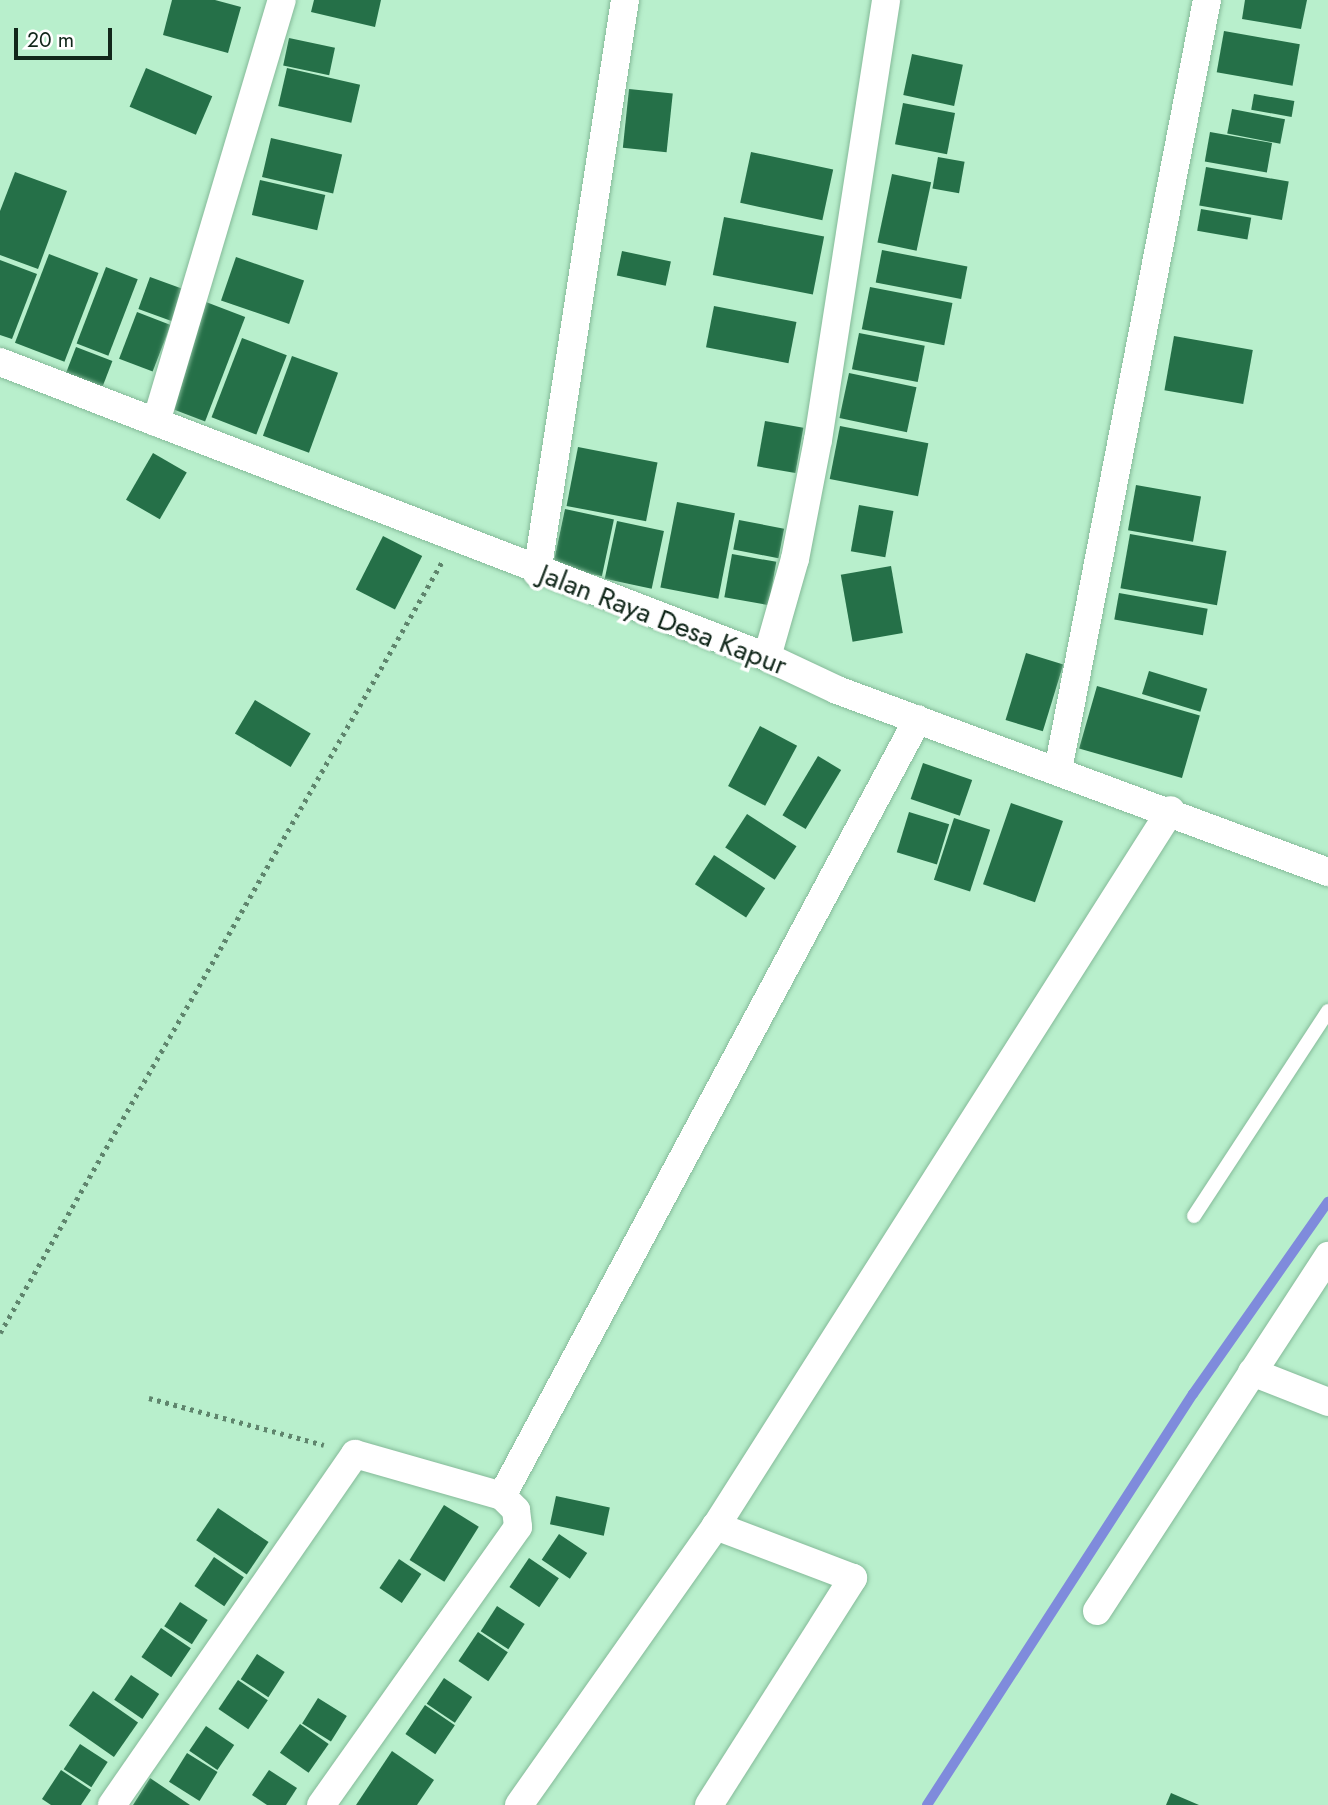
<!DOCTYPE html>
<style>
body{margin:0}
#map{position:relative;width:1328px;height:1805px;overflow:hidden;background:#b8efcc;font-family:Jost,sans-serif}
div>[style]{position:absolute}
.stream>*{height:10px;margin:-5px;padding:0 5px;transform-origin:5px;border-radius:5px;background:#7f8bdc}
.building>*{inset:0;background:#257048;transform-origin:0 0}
.path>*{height:4.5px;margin-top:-2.25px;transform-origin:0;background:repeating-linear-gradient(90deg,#5f856d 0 3.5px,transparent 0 8.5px)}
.roads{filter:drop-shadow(0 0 2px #85ba99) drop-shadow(0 0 2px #85ba99)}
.service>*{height:14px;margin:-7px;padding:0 7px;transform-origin:7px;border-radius:7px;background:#fff}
.minor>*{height:28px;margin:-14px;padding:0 14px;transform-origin:14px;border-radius:14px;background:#fff}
span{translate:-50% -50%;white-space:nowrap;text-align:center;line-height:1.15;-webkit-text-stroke:7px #fff;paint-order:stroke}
.street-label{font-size:28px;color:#11271a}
.scale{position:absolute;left:14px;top:28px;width:98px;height:32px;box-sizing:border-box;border:4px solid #11271a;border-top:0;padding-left:9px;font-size:21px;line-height:24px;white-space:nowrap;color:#11271a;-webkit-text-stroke:5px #fff;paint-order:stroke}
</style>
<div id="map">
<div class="stream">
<i style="left:927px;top:1805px;width:490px;rotate:-57.1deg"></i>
<i style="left:1193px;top:1394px;width:235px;rotate:-54.9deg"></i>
</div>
<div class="building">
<i style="clip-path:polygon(172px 0,215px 0,241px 7px,228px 53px,163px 35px)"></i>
<i style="clip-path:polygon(314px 0,381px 0,375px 27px,311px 12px)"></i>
<i style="clip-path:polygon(1245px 0,1307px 0,1301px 29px,1242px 19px)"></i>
<i style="left:1224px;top:31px;width:77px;height:42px;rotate:10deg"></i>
<i style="left:289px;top:38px;width:47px;height:28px;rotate:12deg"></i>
<i style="left:912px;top:54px;width:52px;height:42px;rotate:12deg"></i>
<i style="left:146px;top:68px;width:72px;height:42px;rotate:23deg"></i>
<i style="left:287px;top:68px;width:75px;height:39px;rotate:13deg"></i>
<i style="left:629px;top:89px;width:44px;height:59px;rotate:6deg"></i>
<i style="left:1254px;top:94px;width:41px;height:16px;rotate:10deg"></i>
<i style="left:903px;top:103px;width:53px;height:42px;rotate:11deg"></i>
<i style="left:1232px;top:109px;width:54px;height:25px;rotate:11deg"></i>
<i style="left:1210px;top:132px;width:63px;height:30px;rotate:10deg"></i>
<i style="left:271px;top:138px;width:73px;height:40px;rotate:13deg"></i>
<i style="left:751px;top:152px;width:84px;height:52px;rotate:12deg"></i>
<i style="left:938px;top:157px;width:27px;height:32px;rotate:10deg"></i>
<i style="left:1206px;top:167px;width:84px;height:39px;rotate:10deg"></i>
<i style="clip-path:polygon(15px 172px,67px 191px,38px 269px,0 255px,0 211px)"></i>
<i style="left:892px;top:174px;width:40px;height:70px;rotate:12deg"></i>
<i style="left:260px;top:180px;width:67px;height:36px;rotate:13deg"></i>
<i style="left:1201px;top:209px;width:51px;height:22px;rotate:10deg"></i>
<i style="left:724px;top:217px;width:102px;height:59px;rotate:11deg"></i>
<i style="left:882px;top:250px;width:87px;height:33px;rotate:11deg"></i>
<i style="left:622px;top:251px;width:50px;height:25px;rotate:12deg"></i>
<i style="left:49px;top:254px;width:53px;height:95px;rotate:21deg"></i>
<i style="left:236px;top:257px;width:72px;height:46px;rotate:19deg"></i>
<i style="clip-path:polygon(0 260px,37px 274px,12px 339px,0 335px)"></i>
<i style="left:106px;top:267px;width:34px;height:82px;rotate:21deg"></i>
<i style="left:150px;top:277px;width:41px;height:34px;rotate:20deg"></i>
<i style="left:870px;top:287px;width:84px;height:43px;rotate:11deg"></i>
<i style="left:206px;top:302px;width:42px;height:112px;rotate:21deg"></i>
<i style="left:714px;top:306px;width:84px;height:42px;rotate:11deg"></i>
<i style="left:137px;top:312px;width:36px;height:50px;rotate:21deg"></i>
<i style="left:859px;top:333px;width:67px;height:37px;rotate:11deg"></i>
<i style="left:1174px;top:336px;width:80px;height:55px;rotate:10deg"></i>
<i style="left:242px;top:338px;width:48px;height:85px;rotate:21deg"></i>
<i style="left:76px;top:347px;width:39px;height:33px;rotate:21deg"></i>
<i style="left:292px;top:356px;width:49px;height:85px;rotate:20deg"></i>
<i style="left:849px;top:373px;width:69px;height:46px;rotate:12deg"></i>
<i style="left:765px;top:421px;width:39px;height:46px;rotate:10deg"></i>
<i style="left:840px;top:426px;width:90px;height:54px;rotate:11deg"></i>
<i style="left:578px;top:447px;width:81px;height:60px;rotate:11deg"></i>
<i style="left:153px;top:453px;width:39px;height:54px;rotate:30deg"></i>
<i style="left:1136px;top:485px;width:66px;height:46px;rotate:10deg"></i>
<i style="left:677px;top:502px;width:59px;height:87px;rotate:11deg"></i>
<i style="left:859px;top:505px;width:35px;height:47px;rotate:10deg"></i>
<i style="left:565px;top:509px;width:50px;height:58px;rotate:12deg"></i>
<i style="left:739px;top:520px;width:46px;height:30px;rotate:11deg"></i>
<i style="left:617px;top:521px;width:48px;height:59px;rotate:12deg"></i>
<i style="left:1130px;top:534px;width:98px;height:55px;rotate:10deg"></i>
<i style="left:383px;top:536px;width:44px;height:60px;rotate:27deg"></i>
<i style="left:732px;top:554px;width:45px;height:44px;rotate:10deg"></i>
<i style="left:891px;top:566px;width:68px;height:51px;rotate:80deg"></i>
<i style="left:1119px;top:593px;width:90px;height:27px;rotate:10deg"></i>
<i style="left:1026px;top:653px;width:39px;height:70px;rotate:17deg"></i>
<i style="left:1149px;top:671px;width:61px;height:24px;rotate:17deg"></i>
<i style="left:1097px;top:686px;width:107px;height:65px;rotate:16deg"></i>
<i style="left:255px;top:700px;width:65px;height:39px;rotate:31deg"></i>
<i style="left:760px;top:726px;width:42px;height:68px;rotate:28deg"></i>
<i style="left:818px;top:756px;width:27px;height:69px;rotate:31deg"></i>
<i style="left:923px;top:763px;width:52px;height:38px;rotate:19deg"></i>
<i style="left:1011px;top:803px;width:55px;height:86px;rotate:19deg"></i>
<i style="left:909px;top:812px;width:42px;height:42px;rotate:17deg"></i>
<i style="left:747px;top:814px;width:59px;height:40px;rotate:33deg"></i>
<i style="left:954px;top:818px;width:38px;height:65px;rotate:18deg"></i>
<i style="left:714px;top:855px;width:61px;height:35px;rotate:33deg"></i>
<i style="left:556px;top:1496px;width:55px;height:29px;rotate:12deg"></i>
<i style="left:444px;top:1505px;width:41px;height:65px;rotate:32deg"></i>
<i style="left:218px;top:1508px;width:61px;height:39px;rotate:34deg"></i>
<i style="left:559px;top:1534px;width:34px;height:31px;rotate:34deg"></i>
<i style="left:214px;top:1557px;width:36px;height:35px;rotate:34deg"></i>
<i style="left:529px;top:1558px;width:36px;height:35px;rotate:34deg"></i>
<i style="left:399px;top:1559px;width:27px;height:35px;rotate:34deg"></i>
<i style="left:180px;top:1602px;width:33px;height:29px;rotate:33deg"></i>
<i style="left:497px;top:1606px;width:33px;height:30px;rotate:33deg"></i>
<i style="left:161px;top:1628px;width:36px;height:35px;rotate:34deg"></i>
<i style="left:478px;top:1632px;width:36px;height:35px;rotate:34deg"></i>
<i style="left:257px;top:1654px;width:33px;height:30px;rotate:33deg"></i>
<i style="left:131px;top:1675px;width:34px;height:30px;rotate:34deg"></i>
<i style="left:444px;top:1678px;width:34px;height:31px;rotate:34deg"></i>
<i style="left:238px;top:1680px;width:36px;height:35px;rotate:34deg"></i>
<i style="left:93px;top:1691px;width:55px;height:42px;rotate:35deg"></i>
<i style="left:318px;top:1698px;width:34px;height:30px;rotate:32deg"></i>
<i style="left:425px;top:1705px;width:36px;height:35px;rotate:34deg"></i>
<i style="left:300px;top:1724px;width:35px;height:35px;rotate:35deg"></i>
<i style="left:206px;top:1726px;width:34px;height:30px;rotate:34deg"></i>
<i style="left:80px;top:1744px;width:33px;height:30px;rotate:33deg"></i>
<i style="clip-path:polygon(392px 1751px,434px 1780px,417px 1805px,356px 1805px)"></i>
<i style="left:187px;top:1753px;width:36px;height:34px;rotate:32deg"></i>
<i style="clip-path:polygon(61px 1770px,91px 1790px,81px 1805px,51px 1805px,42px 1799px)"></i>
<i style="clip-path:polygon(269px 1770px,297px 1788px,286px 1805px,267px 1805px,252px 1795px)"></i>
<i style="clip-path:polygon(150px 1778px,190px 1805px,133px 1805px)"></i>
<i style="clip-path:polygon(1171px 1793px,1199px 1805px,1166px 1805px)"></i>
</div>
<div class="path">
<i style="left:0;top:1333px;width:889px;rotate:-60.18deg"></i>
<i style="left:149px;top:1398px;width:181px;rotate:15deg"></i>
</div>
<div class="roads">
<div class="service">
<i style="left:1194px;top:1216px;width:245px;rotate:-56.8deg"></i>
</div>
<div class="minor">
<i style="left:0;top:362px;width:822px;rotate:21.04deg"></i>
<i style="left:767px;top:657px;width:77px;rotate:25.2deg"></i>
<i style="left:837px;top:690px;width:524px;rotate:20.34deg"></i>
<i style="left:156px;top:422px;width:440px;rotate:-73.4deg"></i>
<i style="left:537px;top:573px;width:580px;rotate:-81.27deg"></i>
<i style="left:767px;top:657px;width:102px;rotate:-74.1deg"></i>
<i style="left:795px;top:559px;width:121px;rotate:-79.1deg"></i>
<i style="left:818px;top:440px;width:445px;rotate:-81.2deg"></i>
<i style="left:1058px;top:770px;width:784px;rotate:-79.05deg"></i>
<i style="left:1252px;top:1372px;width:82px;rotate:21.5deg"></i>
<i style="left:502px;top:1496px;width:881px;rotate:-61.84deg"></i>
<i style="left:1097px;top:1611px;width:424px;rotate:-56.9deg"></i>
<i style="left:112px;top:1805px;width:427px;rotate:-55.3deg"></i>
<i style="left:355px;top:1454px;width:153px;rotate:15.9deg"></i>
<i style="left:502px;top:1496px;width:20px;rotate:45deg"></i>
<i style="left:516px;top:1510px;width:17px;rotate:83deg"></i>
<i style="left:518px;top:1527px;width:341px;rotate:125.3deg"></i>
<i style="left:519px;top:1805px;width:342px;rotate:-54.8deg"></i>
<i style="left:716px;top:1526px;width:848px;rotate:-57.57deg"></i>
<i style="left:709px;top:1805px;width:269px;rotate:-57.6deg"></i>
<i style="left:853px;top:1578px;width:147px;rotate:-159.2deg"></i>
</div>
</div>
<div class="street-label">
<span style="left:663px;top:620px;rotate:21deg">Jalan Raya Desa Kapur</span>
</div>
<div class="scale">20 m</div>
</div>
